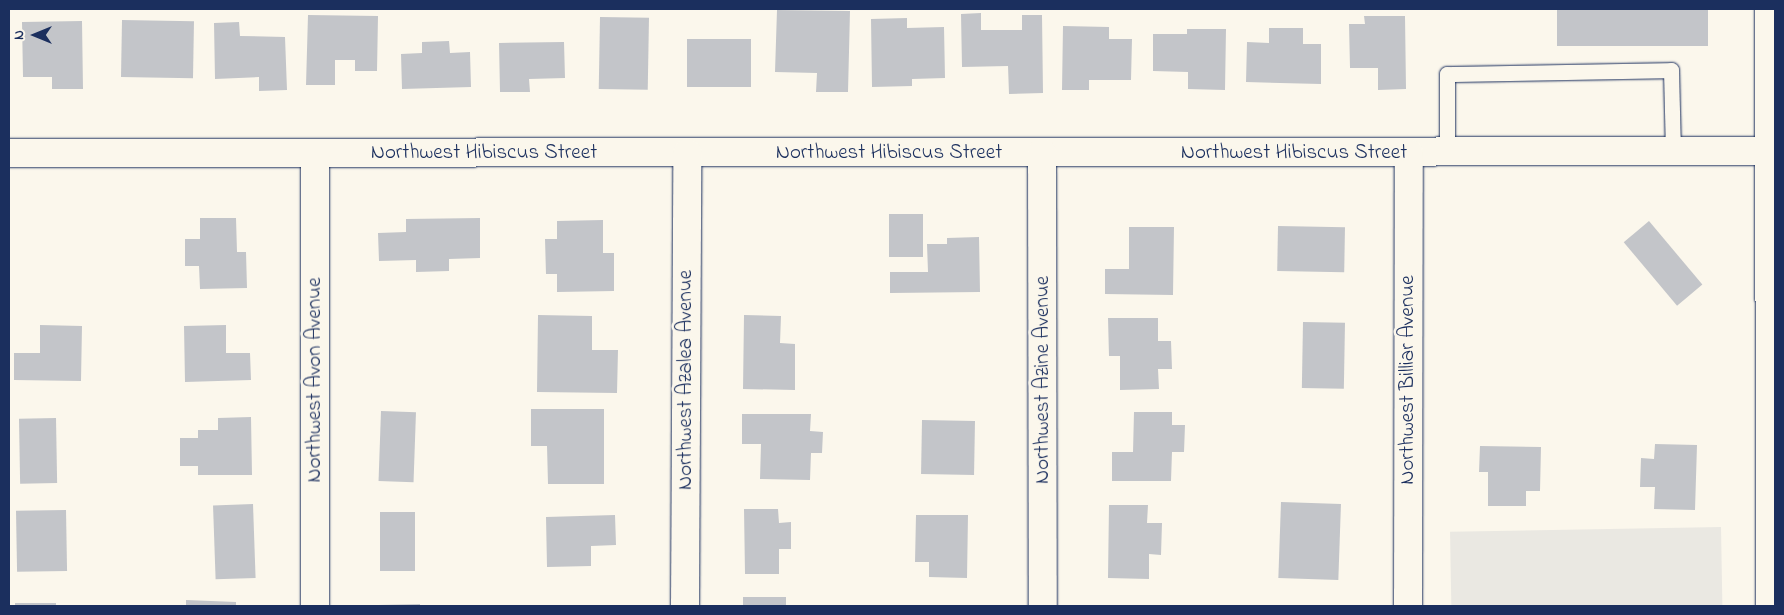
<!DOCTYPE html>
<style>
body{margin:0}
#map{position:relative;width:1784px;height:615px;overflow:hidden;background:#fbf7ec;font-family:"Indie Flower",sans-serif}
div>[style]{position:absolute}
.built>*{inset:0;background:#eae8e2;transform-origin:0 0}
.building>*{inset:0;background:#c3c5c9;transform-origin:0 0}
.roads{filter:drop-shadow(0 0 1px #1b2f5e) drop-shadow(0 0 1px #1b2f5e)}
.lane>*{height:15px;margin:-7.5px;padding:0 7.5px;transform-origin:7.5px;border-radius:7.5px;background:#fbf7ec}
.street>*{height:28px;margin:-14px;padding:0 14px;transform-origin:14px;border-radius:14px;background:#fbf7ec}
.secondary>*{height:28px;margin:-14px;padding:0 14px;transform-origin:14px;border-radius:14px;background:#fbf7ec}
span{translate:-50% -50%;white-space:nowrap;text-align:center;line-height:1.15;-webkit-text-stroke:5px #fbf7ec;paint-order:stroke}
.street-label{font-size:21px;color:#1b2f5e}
.frame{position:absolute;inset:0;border:10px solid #1b2f5e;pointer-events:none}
.north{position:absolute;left:10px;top:10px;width:50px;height:50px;-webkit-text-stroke:4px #fbf7ec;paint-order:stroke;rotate:270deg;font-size:14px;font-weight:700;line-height:20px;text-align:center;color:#1b2f5e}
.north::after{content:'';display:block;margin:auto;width:18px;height:22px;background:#1b2f5e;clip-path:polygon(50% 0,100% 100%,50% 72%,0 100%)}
</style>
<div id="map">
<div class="built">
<i style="left:1721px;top:527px;width:79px;height:271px;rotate:89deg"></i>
</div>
<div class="building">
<i style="left:1557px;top:9px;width:151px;height:37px"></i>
<i style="clip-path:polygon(777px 10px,850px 11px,848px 92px,816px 92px,817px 73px,775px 72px)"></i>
<i style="clip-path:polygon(981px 13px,981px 30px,1022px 30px,1022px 15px,1042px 15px,1043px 93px,1009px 94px,1008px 66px,962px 67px,961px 14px)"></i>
<i style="clip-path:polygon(308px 15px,378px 16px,377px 71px,355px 71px,355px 60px,335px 60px,335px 85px,306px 85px)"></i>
<i style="clip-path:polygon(1364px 16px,1405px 16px,1406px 89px,1378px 90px,1378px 68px,1350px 68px,1349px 24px,1365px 24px)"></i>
<i style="left:600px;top:17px;width:49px;height:72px;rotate:1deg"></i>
<i style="clip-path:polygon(907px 18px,907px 28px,944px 27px,945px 78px,912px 79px,912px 86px,872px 87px,871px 19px)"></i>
<i style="left:122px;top:20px;width:72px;height:57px;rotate:1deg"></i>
<i style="clip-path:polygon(82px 21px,83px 89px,52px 89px,52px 77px,23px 77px,22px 22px)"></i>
<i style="clip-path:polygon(239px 22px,240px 36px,285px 37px,287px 90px,259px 91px,259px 77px,215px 79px,214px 23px)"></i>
<i style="clip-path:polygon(1063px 26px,1109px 27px,1109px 39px,1132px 39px,1131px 80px,1089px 80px,1089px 90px,1062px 90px)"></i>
<i style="clip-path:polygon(1269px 28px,1303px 28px,1303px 44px,1321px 44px,1321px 84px,1246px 82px,1247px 42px,1269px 43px)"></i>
<i style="clip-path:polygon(1187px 29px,1226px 29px,1225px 90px,1188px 89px,1188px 72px,1153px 71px,1153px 34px,1187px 34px)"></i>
<i style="left:751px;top:39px;width:48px;height:64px;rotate:90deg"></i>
<i style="clip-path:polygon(449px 41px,450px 53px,470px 52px,471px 87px,402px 89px,401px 54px,422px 53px,422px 42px)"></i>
<i style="clip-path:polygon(564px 42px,565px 78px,529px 79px,530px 92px,500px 92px,499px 43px)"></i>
<i style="left:889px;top:214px;width:34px;height:43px"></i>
<i style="clip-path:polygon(200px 218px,236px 218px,237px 252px,246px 252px,247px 288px,200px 289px,199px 266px,185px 266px,185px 239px,200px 239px)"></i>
<i style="clip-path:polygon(480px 218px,480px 258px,449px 259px,449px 271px,416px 272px,416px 260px,379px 261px,378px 233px,406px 232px,406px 219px)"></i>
<i style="clip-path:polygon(603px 220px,603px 253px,614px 253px,614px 291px,557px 292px,557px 274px,546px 274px,545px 239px,557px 239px,557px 221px)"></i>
<i style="left:1649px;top:221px;width:83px;height:33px;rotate:50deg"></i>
<i style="left:1278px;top:226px;width:67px;height:45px;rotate:1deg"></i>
<i style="clip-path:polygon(1129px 227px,1174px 227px,1173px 295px,1105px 294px,1105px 269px,1129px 269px)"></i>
<i style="clip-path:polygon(979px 237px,980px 292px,890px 293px,890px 272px,928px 272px,927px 244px,947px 244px,947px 238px)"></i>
<i style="clip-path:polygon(538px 315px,592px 316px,592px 350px,618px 350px,617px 393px,537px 392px)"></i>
<i style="clip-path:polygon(744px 315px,781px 316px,780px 343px,795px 344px,795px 390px,743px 389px)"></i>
<i style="clip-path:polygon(1108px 318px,1158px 318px,1158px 341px,1171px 341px,1172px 369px,1158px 369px,1159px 389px,1120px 390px,1120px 356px,1109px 356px)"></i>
<i style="left:1303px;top:322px;width:42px;height:66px;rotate:1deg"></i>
<i style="clip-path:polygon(40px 325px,82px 326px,81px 381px,14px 380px,14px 353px,40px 353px)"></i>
<i style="clip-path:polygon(226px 325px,226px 353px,250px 353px,251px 380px,185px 382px,184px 326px)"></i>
<i style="clip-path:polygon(531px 409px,604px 409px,604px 484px,548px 484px,547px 446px,531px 446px)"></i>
<i style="left:381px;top:411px;width:35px;height:70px;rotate:2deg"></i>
<i style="clip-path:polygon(1134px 412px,1172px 412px,1172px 425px,1185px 425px,1184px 452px,1172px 452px,1171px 481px,1112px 481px,1112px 452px,1133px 452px)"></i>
<i style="clip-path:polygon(742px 414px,811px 414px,810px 431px,823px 432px,822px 453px,811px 453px,810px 480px,760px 479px,761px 444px,742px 444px)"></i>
<i style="clip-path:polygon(251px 417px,252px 475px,198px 475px,198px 466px,180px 466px,180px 438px,198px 438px,198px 430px,218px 430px,218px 418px)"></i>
<i style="left:56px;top:418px;width:65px;height:37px;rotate:89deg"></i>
<i style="left:922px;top:420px;width:53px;height:54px;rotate:1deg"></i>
<i style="clip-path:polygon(1655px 444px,1697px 445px,1695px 510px,1654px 509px,1655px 487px,1640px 487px,1641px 458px,1654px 459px)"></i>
<i style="clip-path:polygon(1480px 446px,1541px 447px,1540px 491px,1526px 491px,1526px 506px,1488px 506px,1488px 472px,1479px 472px)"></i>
<i style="left:1281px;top:502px;width:60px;height:76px;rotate:2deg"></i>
<i style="left:253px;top:504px;width:74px;height:40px;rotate:88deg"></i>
<i style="clip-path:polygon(1109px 505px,1148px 505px,1147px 523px,1162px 523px,1161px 555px,1149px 554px,1149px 579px,1108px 578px)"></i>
<i style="clip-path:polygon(744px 509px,778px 509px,779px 523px,791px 522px,791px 549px,779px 549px,779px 574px,745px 574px)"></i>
<i style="left:66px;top:510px;width:61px;height:50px;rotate:89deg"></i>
<i style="left:380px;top:512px;width:35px;height:59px"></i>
<i style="clip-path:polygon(615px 515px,616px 545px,591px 546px,591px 566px,547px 567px,546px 517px)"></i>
<i style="clip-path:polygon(916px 515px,968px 515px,967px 578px,929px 577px,929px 562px,915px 562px)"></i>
<i style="left:743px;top:597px;width:43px;height:9px"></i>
<i style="clip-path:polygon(186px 600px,236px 602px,236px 606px,186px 606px)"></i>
<i style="left:15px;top:603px;width:41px;height:3px"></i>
<i style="clip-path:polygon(420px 604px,420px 606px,378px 606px,378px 605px)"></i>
</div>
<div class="roads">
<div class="lane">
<i style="left:1447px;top:153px;width:79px;rotate:-90deg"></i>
<i style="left:1447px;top:74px;width:224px;rotate:-1deg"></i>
<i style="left:1671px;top:70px;width:82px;rotate:88.6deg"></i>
</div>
<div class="street">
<i style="left:9px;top:153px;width:1766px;rotate:-0.06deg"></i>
<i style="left:1042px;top:153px;width:453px;rotate:89.9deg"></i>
<i style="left:315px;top:154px;width:452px;rotate:90deg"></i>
<i style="left:685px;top:606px;width:453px;rotate:-89.7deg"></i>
<i style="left:1408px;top:606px;width:453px;rotate:-89.9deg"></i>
</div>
<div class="secondary">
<i style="left:1769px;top:9px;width:597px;rotate:89.9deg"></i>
</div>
</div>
<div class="street-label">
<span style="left:484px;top:153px">Northwest Hibiscus Street</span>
<span style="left:889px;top:153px">Northwest Hibiscus Street</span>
<span style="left:1294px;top:153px">Northwest Hibiscus Street</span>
<span style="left:315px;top:380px;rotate:-90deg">Northwest Avon Avenue</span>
<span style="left:686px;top:380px;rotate:-90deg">Northwest Azalea Avenue</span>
<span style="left:1043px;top:380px;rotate:-90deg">Northwest Azine Avenue</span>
<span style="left:1408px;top:380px;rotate:-90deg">Northwest Billiar Avenue</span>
</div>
<div class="frame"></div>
<div class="north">N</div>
</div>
